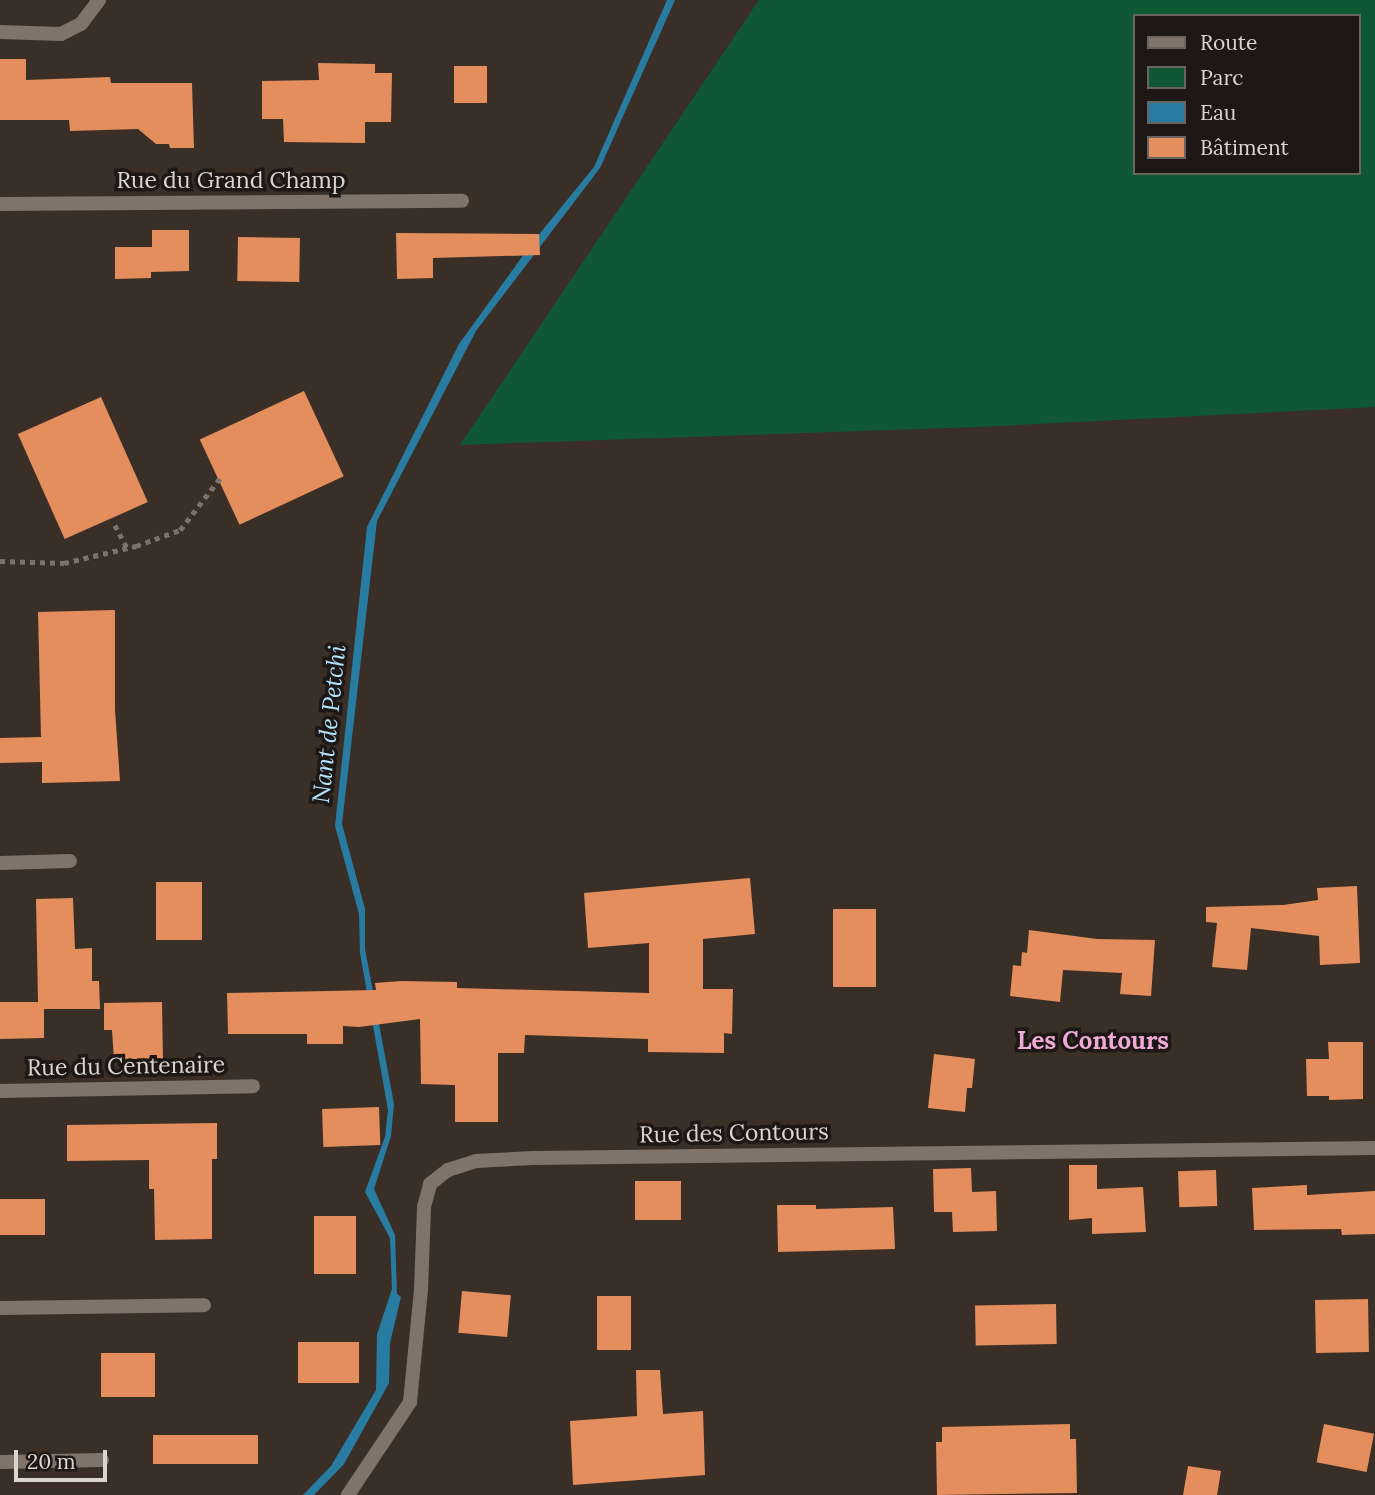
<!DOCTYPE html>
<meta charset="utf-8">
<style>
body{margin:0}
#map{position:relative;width:1375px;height:1495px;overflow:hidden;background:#392f27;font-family:Lora,serif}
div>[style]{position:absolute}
.green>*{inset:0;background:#105733}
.water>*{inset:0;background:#287ca2}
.building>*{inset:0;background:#e48e5d;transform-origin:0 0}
.path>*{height:4.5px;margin-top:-2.25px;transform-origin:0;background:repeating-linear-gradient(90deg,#7b726b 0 5px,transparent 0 10px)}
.minor>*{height:14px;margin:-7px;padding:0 7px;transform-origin:7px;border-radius:7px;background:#7f736a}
span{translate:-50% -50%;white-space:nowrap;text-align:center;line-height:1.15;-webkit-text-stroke:7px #1d1815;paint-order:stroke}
.street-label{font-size:23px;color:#dbd5cf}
.water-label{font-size:24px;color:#b4e3fe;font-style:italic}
.neighbourhood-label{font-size:24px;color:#f0aad6;font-weight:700}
.legend{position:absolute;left:1133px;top:14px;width:228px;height:161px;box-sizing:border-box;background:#1d1815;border:2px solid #69645f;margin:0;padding:9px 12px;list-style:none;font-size:21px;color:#dbd5cf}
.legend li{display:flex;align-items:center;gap:14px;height:35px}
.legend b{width:35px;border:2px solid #69645f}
.scale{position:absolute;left:14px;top:1450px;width:93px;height:32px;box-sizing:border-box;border:4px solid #dbd5cf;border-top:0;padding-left:9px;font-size:21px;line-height:24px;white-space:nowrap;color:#dbd5cf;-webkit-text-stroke:5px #1d1815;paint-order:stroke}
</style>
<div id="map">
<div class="green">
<i style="clip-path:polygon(evenodd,759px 0,1375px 0,1375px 407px,978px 427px,460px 445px,759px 0,1135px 16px,1359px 16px,1359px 173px,1135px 173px,1135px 16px)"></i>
</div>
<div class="water">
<i style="clip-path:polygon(667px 0,675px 0,600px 168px,476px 331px,377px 521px,342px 824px,365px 909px,365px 949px,394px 1104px,391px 1136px,374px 1189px,395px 1235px,397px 1294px,401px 1297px,390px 1343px,389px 1383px,344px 1464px,314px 1495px,303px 1495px,331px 1466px,376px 1390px,377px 1334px,392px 1289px,390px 1238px,365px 1192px,385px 1137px,388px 1110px,360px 953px,359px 914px,335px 826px,367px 527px,459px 344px,532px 243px,594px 167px)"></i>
</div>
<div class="building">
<i style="clip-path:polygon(0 59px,26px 59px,26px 80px,110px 77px,111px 83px,192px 83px,194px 148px,170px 148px,169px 144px,156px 144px,138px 129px,70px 131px,69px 120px,0 120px)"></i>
<i style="clip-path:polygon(318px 63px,375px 64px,375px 73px,392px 73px,391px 122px,365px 122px,365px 143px,284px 142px,283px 119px,262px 119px,262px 81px,319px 80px)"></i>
<i style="left:454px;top:66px;width:33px;height:37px"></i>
<i style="clip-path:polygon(152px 230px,189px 230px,189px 271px,151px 272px,151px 278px,115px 279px,115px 247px,152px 247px)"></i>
<i style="clip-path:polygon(396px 233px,539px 234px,540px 255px,433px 258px,433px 278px,397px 279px)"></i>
<i style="left:238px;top:237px;width:62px;height:44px;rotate:1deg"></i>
<i style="left:304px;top:391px;width:94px;height:115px;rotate:65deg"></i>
<i style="left:101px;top:397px;width:115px;height:91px;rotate:66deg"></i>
<i style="clip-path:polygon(115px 610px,115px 710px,120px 781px,42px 783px,42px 762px,0 763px,0 738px,41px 737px,38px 612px)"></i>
<i style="clip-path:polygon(750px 878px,755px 934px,703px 939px,703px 989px,733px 989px,732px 1034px,724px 1033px,724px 1053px,648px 1052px,648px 1039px,525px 1035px,524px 1053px,498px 1053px,498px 1122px,455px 1122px,455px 1085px,421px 1084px,420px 1019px,359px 1027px,343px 1026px,343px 1044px,307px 1044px,307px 1034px,228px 1034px,227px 993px,376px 990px,375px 983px,401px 981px,457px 982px,457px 988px,649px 993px,649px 943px,588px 948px,584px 893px)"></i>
<i style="left:156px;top:882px;width:46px;height:58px"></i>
<i style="clip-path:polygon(1357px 886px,1360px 963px,1320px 965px,1319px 936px,1251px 928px,1247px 970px,1212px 967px,1217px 923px,1206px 922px,1206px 907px,1283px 905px,1318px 900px,1317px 888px)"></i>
<i style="clip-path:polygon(73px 898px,75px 949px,92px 948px,92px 981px,99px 981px,100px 1009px,44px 1009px,44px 1038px,0 1039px,0 1002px,38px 1002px,36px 899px)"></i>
<i style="left:833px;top:909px;width:43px;height:78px"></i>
<i style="clip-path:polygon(1029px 930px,1097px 939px,1155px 940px,1151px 996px,1120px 994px,1122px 973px,1063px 970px,1060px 1002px,1010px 996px,1013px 965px,1021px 966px,1022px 952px,1027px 953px)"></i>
<i style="clip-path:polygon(162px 1002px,163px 1060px,114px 1060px,112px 1030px,104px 1030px,104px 1003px)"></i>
<i style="clip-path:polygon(1328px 1042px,1363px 1042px,1363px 1099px,1329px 1100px,1329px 1096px,1307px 1096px,1306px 1059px,1329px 1059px)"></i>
<i style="clip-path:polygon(934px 1054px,975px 1059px,972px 1088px,967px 1088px,965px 1112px,928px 1108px)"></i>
<i style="left:379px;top:1107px;width:38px;height:57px;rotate:88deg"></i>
<i style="clip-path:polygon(217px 1123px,217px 1159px,212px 1159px,212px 1239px,155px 1240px,154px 1189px,149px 1189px,149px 1160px,67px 1161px,67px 1125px)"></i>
<i style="clip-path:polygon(1069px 1165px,1097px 1165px,1097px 1189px,1143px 1187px,1146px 1232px,1092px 1234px,1092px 1218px,1069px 1220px)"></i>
<i style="clip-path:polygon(971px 1168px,972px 1192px,996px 1191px,997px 1231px,953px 1232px,952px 1212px,934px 1212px,933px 1169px)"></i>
<i style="left:1216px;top:1170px;width:36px;height:38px;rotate:88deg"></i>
<i style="left:635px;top:1181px;width:46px;height:39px"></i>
<i style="clip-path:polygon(1307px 1185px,1307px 1195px,1375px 1191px,1375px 1234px,1342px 1235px,1341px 1229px,1254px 1230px,1252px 1188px)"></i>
<i style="left:0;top:1199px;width:45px;height:36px"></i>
<i style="clip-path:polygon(777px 1205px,816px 1205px,816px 1209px,893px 1207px,895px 1249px,778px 1252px)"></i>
<i style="left:314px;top:1216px;width:42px;height:58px"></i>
<i style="left:462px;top:1291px;width:49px;height:42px;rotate:5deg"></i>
<i style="left:597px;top:1296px;width:34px;height:54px"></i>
<i style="left:1368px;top:1299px;width:53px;height:53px;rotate:89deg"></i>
<i style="left:1056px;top:1304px;width:40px;height:81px;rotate:89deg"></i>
<i style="left:298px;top:1342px;width:61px;height:41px"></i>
<i style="left:101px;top:1353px;width:54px;height:44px"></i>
<i style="clip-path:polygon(636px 1370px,660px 1370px,663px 1414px,703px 1411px,705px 1475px,573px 1485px,570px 1421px,637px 1416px)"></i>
<i style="clip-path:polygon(1070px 1424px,1070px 1439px,1076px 1439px,1077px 1493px,937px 1495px,936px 1442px,942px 1442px,942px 1427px)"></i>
<i style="left:1324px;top:1424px;width:51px;height:39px;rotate:11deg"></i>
<i style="left:258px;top:1435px;width:29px;height:105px;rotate:90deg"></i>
<i style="clip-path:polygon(1188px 1466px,1221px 1471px,1217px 1495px,1183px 1495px)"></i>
</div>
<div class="path">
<i style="left:115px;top:525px;width:26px;rotate:62deg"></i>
<i style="left:0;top:561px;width:64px;rotate:1.8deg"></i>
<i style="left:64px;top:563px;width:74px;rotate:-13.3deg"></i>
<i style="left:136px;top:546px;width:47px;rotate:-20deg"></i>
<i style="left:180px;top:530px;width:66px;rotate:-52.4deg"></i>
</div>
<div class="minor">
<i style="left:0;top:32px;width:61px;rotate:1.9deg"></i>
<i style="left:61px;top:34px;width:22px;rotate:-27deg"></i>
<i style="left:81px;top:24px;width:30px;rotate:-53deg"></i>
<i style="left:0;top:204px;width:462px;rotate:-0.4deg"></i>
<i style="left:0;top:863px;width:70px;rotate:-1.6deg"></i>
<i style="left:0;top:1091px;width:253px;rotate:-1.1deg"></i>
<i style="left:0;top:1308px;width:204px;rotate:-0.8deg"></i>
<i style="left:0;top:1462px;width:102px;rotate:-1.1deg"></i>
<i style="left:348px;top:1495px;width:112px;rotate:-56.3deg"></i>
<i style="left:410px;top:1402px;width:113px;rotate:-84.4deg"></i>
<i style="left:421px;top:1290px;width:83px;rotate:-87.9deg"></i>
<i style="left:424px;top:1207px;width:24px;rotate:-75deg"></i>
<i style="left:430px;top:1184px;width:23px;rotate:-38deg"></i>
<i style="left:448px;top:1170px;width:29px;rotate:-18deg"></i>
<i style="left:476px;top:1161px;width:57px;rotate:-3deg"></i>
<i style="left:533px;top:1158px;width:842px;rotate:-0.68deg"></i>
</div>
<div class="street-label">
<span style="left:231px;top:180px">Rue du Grand Champ</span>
<span style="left:126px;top:1066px;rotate:-1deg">Rue du Centenaire</span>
<span style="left:734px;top:1133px;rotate:-1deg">Rue des Contours</span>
</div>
<div class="water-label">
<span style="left:329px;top:724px;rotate:-84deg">Nant de Petchi</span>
</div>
<div class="neighbourhood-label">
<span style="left:1093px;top:1041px">Les Contours</span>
</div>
<ul class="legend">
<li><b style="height:9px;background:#7f736a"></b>Route</li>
<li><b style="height:19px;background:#105733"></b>Parc</li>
<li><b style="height:19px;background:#287ca2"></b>Eau</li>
<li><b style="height:19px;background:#e48e5d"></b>Bâtiment</li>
</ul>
<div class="scale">20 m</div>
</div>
